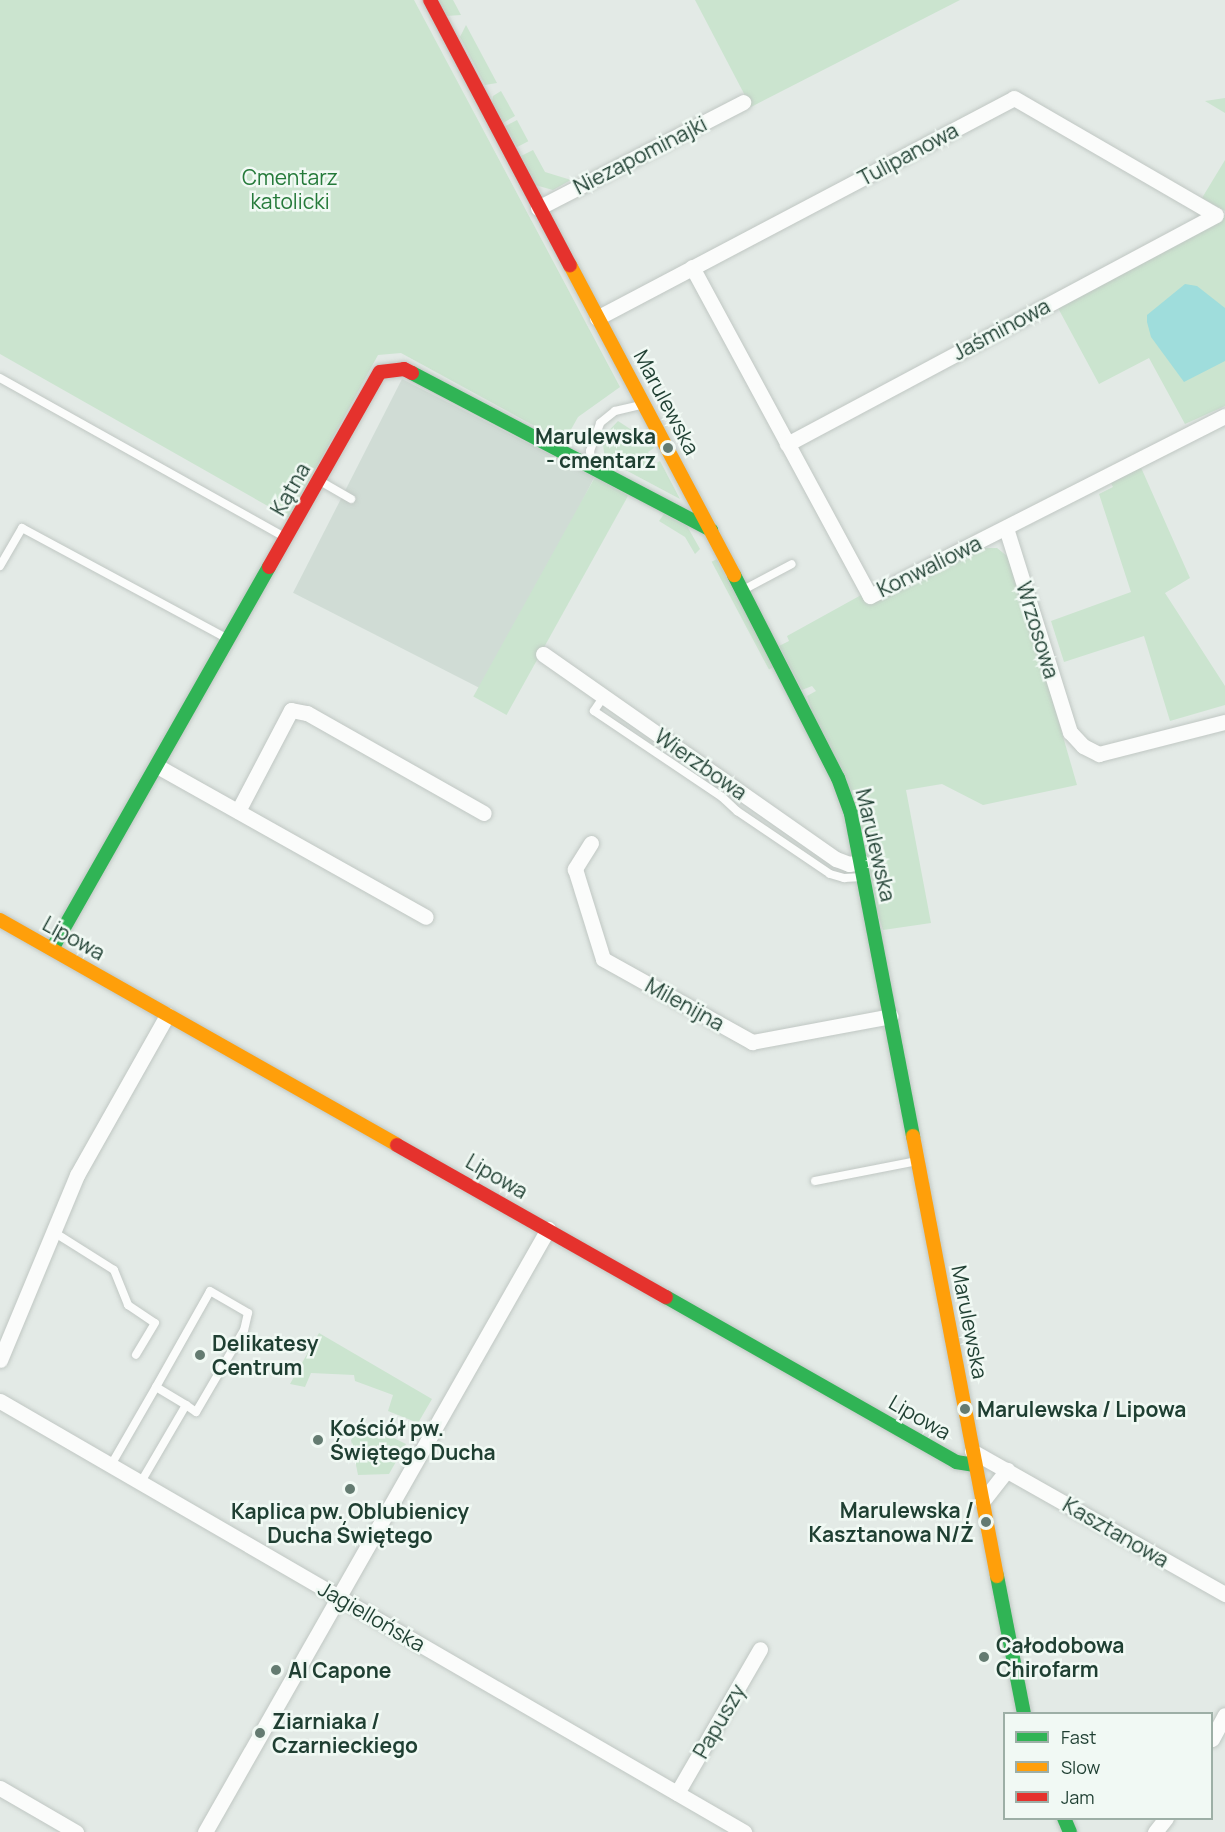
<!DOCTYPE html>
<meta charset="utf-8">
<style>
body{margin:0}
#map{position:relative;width:1225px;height:1832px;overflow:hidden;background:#e3eae6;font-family:Manrope,sans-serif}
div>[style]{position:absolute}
.built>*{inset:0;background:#d0dcd5;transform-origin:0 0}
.green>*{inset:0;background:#cbe4cf;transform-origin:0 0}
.water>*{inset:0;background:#9fdddc}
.roads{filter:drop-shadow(0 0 2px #c0c7c3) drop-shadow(0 0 2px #c0c7c3)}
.lane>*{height:8px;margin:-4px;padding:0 4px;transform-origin:4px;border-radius:4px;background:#fbfcfb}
.street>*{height:15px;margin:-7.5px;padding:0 7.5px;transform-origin:7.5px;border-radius:7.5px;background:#fbfcfb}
.fast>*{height:14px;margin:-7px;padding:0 7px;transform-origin:7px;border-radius:7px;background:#30b455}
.slow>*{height:14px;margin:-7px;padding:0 7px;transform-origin:7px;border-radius:7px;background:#ff9f0a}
.jam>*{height:14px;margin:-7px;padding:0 7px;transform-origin:7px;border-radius:7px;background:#e5322d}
.dots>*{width:16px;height:16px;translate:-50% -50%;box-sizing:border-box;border:3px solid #f1f9f4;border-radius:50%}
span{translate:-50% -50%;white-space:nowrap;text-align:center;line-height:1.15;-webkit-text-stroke:5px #f1f9f4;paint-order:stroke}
.street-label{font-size:21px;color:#1f3f32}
.park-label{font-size:21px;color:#257a3a}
.poi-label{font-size:21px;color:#1f3f32;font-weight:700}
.right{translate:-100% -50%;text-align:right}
.left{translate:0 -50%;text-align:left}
.legend{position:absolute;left:1003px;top:1712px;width:210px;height:108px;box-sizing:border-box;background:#f1f9f4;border:2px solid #9dafa6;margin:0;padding:8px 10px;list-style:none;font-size:18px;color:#1f3f32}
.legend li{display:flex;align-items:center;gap:12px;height:30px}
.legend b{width:30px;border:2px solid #9dafa6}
</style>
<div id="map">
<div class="built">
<i style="left:402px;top:379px;width:216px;height:240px;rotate:27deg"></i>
</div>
<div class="green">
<i style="clip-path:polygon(0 0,414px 0,620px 387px,578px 417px,564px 442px,401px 353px,378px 355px,289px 518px,0 354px)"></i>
<i style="clip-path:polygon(438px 0,453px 0,461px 15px,446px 16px)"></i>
<i style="clip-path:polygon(695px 0,960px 0,751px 107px)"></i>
<i style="clip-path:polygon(466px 25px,497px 83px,485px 85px,460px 37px)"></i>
<i style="clip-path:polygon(501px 91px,515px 116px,503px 123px,492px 103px,493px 96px)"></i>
<i style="clip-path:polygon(1225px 98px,1225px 113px,1205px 101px)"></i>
<i style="left:517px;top:120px;width:24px;height:13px;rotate:62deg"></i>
<i style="clip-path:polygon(533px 150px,545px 172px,571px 180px,553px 190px,535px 185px,521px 156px)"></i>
<i style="clip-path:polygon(1225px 160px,1225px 211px,1202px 198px)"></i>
<i style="clip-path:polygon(1225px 215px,1225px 406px,1185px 424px,1149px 358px,1099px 384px,1058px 308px)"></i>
<i style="clip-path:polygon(618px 421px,650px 442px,654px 448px,648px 452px,655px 464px,660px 461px,680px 499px,605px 459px,602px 438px)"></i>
<i style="clip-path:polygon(1139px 463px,1190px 578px,1165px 593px,1225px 686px,1225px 705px,1170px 721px,1144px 636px,1064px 662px,1051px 621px,1131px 592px,1099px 494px,1113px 487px,1110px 481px)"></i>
<i style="left:595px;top:477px;width:38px;height:251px;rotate:29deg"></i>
<i style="clip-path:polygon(664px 514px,687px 526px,700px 549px,695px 554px,685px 537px,659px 521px)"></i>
<i style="clip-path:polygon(983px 548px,997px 548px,1012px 560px,1077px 785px,983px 805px,942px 784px,906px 790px,931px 923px,883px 930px,807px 696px,816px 691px,812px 686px,802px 690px,779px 646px,789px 641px,787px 636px,863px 594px,869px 603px)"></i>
<i style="left:717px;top:559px;width:122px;height:6px;rotate:62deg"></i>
<i style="clip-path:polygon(319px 1333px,432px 1399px,418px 1423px,388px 1411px,393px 1395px,355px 1381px,354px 1375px,311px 1373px,305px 1387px,290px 1384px)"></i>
<i style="clip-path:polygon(365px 1424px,406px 1444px,389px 1474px,358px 1475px,351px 1440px)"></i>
</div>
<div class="water">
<i style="clip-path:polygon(1185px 284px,1197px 286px,1225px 308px,1225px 361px,1184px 382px,1151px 337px,1147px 322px,1147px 315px)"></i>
</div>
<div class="roads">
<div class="lane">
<i style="left:0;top:378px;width:326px;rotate:29.2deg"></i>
<i style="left:591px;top:464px;width:13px;rotate:-94deg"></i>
<i style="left:590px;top:451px;width:30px;rotate:-70deg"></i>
<i style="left:600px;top:423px;width:19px;rotate:-39deg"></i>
<i style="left:615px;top:411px;width:27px;rotate:-13deg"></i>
<i style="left:320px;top:481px;width:36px;rotate:30deg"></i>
<i style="left:0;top:566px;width:44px;rotate:-59.9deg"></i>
<i style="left:22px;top:528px;width:232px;rotate:28.3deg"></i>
<i style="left:743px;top:590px;width:55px;rotate:-28deg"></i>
<i style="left:604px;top:696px;width:18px;rotate:124deg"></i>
<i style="left:594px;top:711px;width:154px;rotate:33.9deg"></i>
<i style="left:722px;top:797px;width:21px;rotate:43deg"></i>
<i style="left:737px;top:811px;width:112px;rotate:34.1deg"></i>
<i style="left:830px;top:874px;width:15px;rotate:16deg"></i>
<i style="left:844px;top:878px;width:19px;rotate:-3deg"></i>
<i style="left:815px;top:1181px;width:104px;rotate:-11.1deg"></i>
<i style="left:52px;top:1231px;width:73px;rotate:32.2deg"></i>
<i style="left:114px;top:1270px;width:38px;rotate:68deg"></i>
<i style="left:128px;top:1305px;width:32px;rotate:34deg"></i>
<i style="left:155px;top:1323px;width:37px;rotate:121deg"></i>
<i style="left:156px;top:1387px;width:110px;rotate:-60.6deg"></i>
<i style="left:210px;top:1291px;width:44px;rotate:30.1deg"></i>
<i style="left:248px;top:1313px;width:17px;rotate:103deg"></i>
<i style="left:244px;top:1330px;width:95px;rotate:120.3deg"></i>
<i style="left:196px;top:1412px;width:12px;rotate:-145deg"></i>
<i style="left:111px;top:1465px;width:90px;rotate:-60deg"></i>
<i style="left:156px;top:1387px;width:35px;rotate:31deg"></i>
<i style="left:186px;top:1405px;width:89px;rotate:120.3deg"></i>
</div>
<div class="street">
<i style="left:538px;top:208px;width:231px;rotate:-27.3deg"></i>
<i style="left:692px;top:267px;width:374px;rotate:61.6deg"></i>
<i style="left:870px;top:596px;width:398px;rotate:-26.9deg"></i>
<i style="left:597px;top:318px;width:471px;rotate:-27.8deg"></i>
<i style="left:1014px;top:98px;width:233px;rotate:30.1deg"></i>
<i style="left:787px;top:444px;width:486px;rotate:-28.1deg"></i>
<i style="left:1006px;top:528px;width:214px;rotate:72.6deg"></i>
<i style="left:1070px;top:732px;width:19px;rotate:47deg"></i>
<i style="left:1083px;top:746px;width:18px;rotate:27deg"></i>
<i style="left:1099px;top:754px;width:130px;rotate:-14.3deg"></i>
<i style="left:543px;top:654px;width:358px;rotate:35deg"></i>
<i style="left:836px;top:859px;width:14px;rotate:21deg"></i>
<i style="left:849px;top:864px;width:13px;rotate:-9deg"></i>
<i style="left:157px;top:766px;width:308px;rotate:29.3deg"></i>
<i style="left:238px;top:811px;width:114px;rotate:-62.3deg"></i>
<i style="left:291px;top:710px;width:16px;rotate:11deg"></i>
<i style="left:307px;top:713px;width:203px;rotate:29.5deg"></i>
<i style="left:591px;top:843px;width:31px;rotate:122deg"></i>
<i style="left:575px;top:869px;width:94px;rotate:72.7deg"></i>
<i style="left:603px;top:959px;width:171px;rotate:29.1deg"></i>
<i style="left:752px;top:1042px;width:141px;rotate:-10.6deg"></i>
<i style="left:0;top:1360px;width:200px;rotate:-67.4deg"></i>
<i style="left:77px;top:1175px;width:184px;rotate:-60.6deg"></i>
<i style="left:0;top:1401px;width:860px;rotate:30.08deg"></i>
<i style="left:972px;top:1451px;width:291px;rotate:29.5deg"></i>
<i style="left:982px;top:1502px;width:41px;rotate:-52deg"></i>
<i style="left:1212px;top:1739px;width:27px;rotate:-62deg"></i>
<i style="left:0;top:1788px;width:88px;rotate:30.1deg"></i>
<i style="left:677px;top:1793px;width:166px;rotate:-60deg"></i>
<i style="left:205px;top:1832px;width:694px;rotate:-60.37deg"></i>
<i style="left:1155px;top:1832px;width:18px;rotate:-52deg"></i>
</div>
<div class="fast">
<i style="left:412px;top:373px;width:338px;rotate:27.7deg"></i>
<i style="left:734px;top:575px;width:228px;rotate:62.9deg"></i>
<i style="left:838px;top:778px;width:38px;rotate:70deg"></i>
<i style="left:851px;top:814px;width:328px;rotate:79.1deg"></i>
<i style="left:52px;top:949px;width:439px;rotate:-60.4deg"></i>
<i style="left:666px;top:1297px;width:334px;rotate:29.6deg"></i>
<i style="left:956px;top:1462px;width:19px;rotate:9deg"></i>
<i style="left:997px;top:1576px;width:141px;rotate:78.9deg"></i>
<i style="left:1064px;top:1818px;width:15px;rotate:67deg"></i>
</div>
<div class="slow">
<i style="left:570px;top:265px;width:351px;rotate:62.1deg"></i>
<i style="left:0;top:920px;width:456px;rotate:29.5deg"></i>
<i style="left:913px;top:1136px;width:448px;rotate:79.2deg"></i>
</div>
<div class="jam">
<i style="left:430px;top:0;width:300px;rotate:62.2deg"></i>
<i style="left:269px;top:567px;width:224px;rotate:-60.4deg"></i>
<i style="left:380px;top:372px;width:24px;rotate:-7deg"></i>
<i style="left:404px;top:369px;width:9px;rotate:27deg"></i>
<i style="left:397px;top:1145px;width:309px;rotate:29.5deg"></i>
</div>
</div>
<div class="dots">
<i style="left:668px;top:448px;background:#647b71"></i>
<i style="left:200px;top:1355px;background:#647b71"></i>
<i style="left:965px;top:1409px;background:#647b71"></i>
<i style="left:318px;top:1440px;background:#647b71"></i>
<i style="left:350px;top:1489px;background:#647b71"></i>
<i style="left:986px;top:1522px;background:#647b71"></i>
<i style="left:984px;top:1657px;background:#647b71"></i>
<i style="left:276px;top:1670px;background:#647b71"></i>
<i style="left:260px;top:1733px;background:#647b71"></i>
</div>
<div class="street-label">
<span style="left:908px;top:154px;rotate:-28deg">Tulipanowa</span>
<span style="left:640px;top:155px;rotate:-27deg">Niezapominajki</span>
<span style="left:1001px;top:329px;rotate:-28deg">Jaśminowa</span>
<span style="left:667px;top:402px;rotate:62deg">Marulewska</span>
<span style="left:290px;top:489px;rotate:-60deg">Kątna</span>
<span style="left:929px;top:566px;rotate:-26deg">Konwaliowa</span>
<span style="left:1038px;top:630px;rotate:73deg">Wrzosowa</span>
<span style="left:701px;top:764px;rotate:35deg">Wierzbowa</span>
<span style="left:876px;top:845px;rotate:77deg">Marulewska</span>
<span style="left:74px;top:938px;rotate:29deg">Lipowa</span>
<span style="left:685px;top:1004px;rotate:29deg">Milenijna</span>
<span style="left:497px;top:1176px;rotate:30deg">Lipowa</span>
<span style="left:970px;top:1322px;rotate:79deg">Marulewska</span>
<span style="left:920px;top:1417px;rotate:30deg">Lipowa</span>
<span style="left:1116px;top:1532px;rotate:30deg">Kasztanowa</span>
<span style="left:372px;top:1616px;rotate:30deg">Jagiellońska</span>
<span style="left:719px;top:1721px;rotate:-60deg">Papuszy</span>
</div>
<div class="park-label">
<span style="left:290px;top:189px">Cmentarz<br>katolicki</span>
</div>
<div class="poi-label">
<span class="right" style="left:656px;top:448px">Marulewska<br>- cmentarz</span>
<span class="left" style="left:212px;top:1355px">Delikatesy<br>Centrum</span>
<span class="left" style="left:977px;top:1409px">Marulewska / Lipowa</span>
<span class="left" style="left:330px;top:1440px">Kościół pw.<br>Świętego Ducha</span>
<span class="right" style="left:974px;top:1522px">Marulewska /<br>Kasztanowa N/Ż</span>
<span style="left:350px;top:1523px">Kaplica pw. Oblubienicy<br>Ducha Świętego</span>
<span class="left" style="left:996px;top:1657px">Całodobowa<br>Chirofarm</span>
<span class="left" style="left:288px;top:1670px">Al Capone</span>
<span class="left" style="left:272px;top:1733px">Ziarniaka /<br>Czarnieckiego</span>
</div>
<ul class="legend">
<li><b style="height:8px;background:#30b455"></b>Fast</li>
<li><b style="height:8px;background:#ff9f0a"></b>Slow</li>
<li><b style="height:8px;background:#e5322d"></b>Jam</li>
</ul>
</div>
